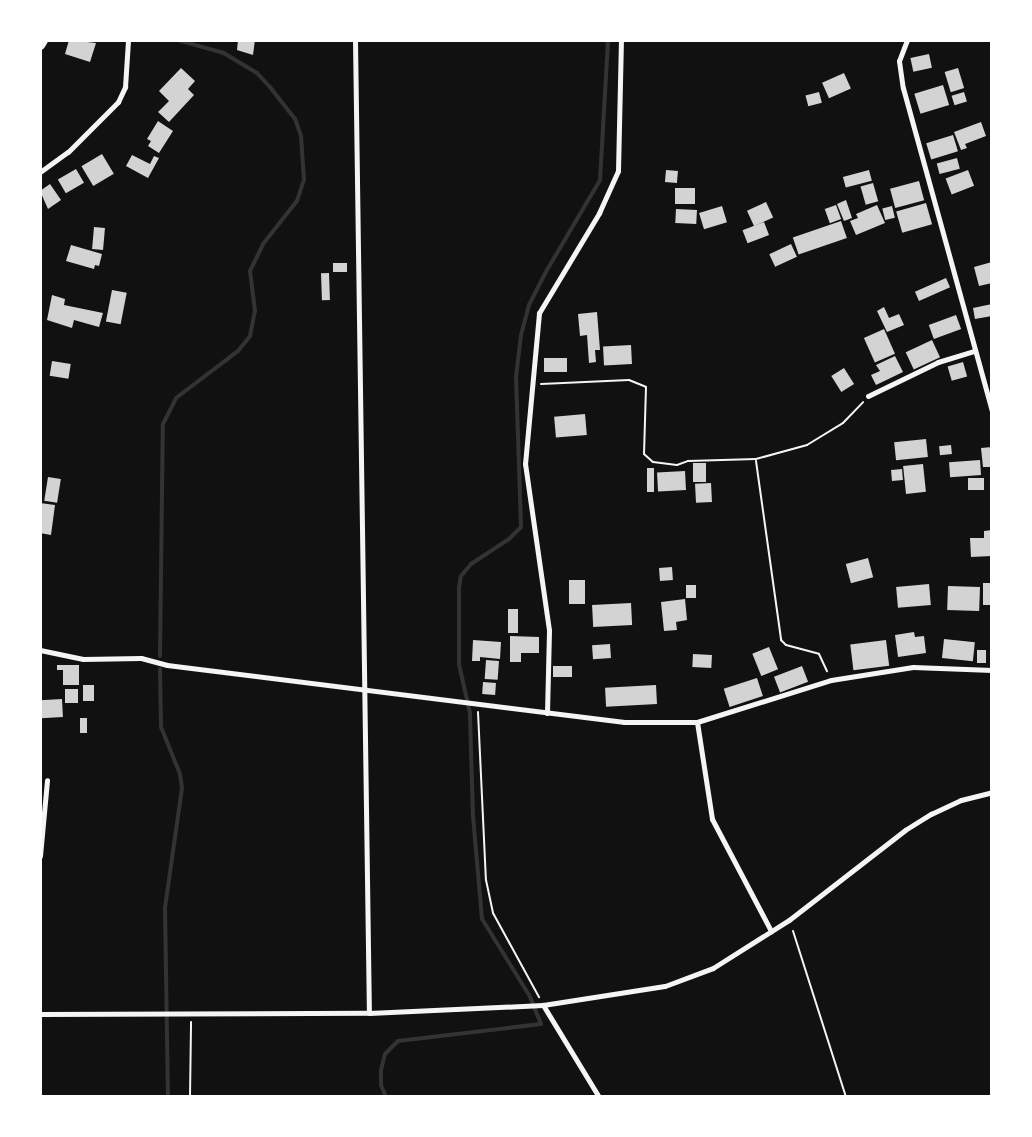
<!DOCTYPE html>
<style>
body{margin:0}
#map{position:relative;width:1032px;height:1137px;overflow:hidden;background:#111;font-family:"Golos Text",sans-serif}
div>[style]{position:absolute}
.stream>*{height:4px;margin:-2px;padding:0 2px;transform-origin:2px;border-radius:2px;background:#333}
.building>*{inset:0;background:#d3d3d3;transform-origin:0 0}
.path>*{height:2px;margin:-1px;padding:0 1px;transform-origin:1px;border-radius:1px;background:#f5f5f5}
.minor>*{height:5px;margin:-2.5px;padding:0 2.5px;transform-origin:2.5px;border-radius:2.5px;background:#f5f5f5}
.primary>*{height:9px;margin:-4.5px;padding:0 4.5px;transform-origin:4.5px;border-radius:4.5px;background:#f5f5f5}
span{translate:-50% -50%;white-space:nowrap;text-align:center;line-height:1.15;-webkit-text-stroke:7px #fff;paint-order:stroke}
.frame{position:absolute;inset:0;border:42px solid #fff;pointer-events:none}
</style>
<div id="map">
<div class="stream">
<i style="left:160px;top:656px;width:232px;rotate:-89.3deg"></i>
<i style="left:163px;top:424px;width:29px;rotate:-63deg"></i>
<i style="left:176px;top:398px;width:78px;rotate:-37.2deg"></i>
<i style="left:238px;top:351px;width:19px;rotate:-51deg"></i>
<i style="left:250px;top:336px;width:25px;rotate:-79deg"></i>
<i style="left:255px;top:311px;width:40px;rotate:-97.1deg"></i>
<i style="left:250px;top:271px;width:30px;rotate:-64deg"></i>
<i style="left:263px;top:244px;width:55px;rotate:-51.7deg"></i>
<i style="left:297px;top:201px;width:22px;rotate:-72deg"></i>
<i style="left:304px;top:180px;width:44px;rotate:-93.9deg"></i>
<i style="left:301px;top:136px;width:18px;rotate:-109deg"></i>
<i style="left:295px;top:119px;width:41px;rotate:-128deg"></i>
<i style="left:270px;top:87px;width:19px;rotate:-133deg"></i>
<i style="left:257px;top:73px;width:39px;rotate:-149deg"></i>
<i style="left:224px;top:53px;width:49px;rotate:-164.5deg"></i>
<i style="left:160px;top:669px;width:58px;rotate:89deg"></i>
<i style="left:161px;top:727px;width:51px;rotate:68deg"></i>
<i style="left:180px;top:774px;width:14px;rotate:82deg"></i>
<i style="left:182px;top:788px;width:121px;rotate:98.1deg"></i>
<i style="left:165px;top:908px;width:189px;rotate:89.1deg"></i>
<i style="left:386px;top:1097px;width:13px;rotate:-113deg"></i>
<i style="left:381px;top:1085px;width:15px;rotate:-90deg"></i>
<i style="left:381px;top:1070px;width:16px;rotate:-76deg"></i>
<i style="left:385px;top:1054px;width:18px;rotate:-45deg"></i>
<i style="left:398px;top:1041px;width:144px;rotate:-6.8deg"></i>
<i style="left:541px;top:1024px;width:31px;rotate:-112deg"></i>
<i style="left:529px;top:995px;width:89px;rotate:-121.7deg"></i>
<i style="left:482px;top:919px;width:102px;rotate:-95deg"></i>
<i style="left:473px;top:817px;width:104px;rotate:-91.7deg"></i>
<i style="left:470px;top:713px;width:50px;rotate:-102.7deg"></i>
<i style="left:459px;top:664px;width:76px;rotate:-90deg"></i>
<i style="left:459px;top:588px;width:12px;rotate:-81deg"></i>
<i style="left:461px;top:576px;width:16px;rotate:-50deg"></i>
<i style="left:471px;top:564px;width:45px;rotate:-33.3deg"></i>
<i style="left:509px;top:539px;width:17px;rotate:-45deg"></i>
<i style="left:521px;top:527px;width:150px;rotate:-91.9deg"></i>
<i style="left:516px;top:377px;width:42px;rotate:-83.2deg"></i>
<i style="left:521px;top:335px;width:31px;rotate:-75deg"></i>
<i style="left:529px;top:305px;width:39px;rotate:-63deg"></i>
<i style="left:547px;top:270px;width:104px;rotate:-59.5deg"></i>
<i style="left:600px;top:180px;width:140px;rotate:-86.7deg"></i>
</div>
<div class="building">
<i style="clip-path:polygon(69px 40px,96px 43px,90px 62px,65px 54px)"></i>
<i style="clip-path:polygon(238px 40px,255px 40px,253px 55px,237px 50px)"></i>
<i style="left:929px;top:54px;width:14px;height:19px;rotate:78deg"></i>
<i style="clip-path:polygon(181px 68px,195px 81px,188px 89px,194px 95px,169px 122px,158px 112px,169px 101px,159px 91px)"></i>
<i style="left:958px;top:68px;width:21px;height:14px;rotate:73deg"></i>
<i style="left:844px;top:73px;width:17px;height:24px;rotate:66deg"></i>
<i style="left:943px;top:85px;width:21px;height:30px;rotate:73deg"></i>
<i style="left:819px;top:92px;width:11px;height:14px;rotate:75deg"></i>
<i style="left:964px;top:92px;width:10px;height:13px;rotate:73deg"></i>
<i style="clip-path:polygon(158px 121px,173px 131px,159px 153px,148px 146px,151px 141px,147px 139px)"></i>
<i style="clip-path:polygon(981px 122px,986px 136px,965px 144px,967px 148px,961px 150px,954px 132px)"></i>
<i style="left:953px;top:135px;width:17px;height:28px;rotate:73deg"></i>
<i style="left:102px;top:154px;width:23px;height:24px;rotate:59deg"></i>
<i style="clip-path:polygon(132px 155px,150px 164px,154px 156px,159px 158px,148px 178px,126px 166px)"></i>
<i style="left:957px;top:158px;width:11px;height:21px;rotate:75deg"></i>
<i style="left:76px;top:169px;width:16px;height:21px;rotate:60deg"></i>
<i style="left:666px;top:170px;width:12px;height:12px;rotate:5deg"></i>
<i style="left:869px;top:170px;width:11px;height:27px;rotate:75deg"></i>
<i style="left:968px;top:170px;width:17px;height:24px;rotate:69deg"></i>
<i style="left:919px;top:181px;width:20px;height:30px;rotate:75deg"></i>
<i style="left:873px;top:183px;width:19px;height:13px;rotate:74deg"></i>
<i style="clip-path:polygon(50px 184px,61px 200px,48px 209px,40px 191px)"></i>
<i style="left:675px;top:188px;width:20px;height:16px"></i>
<i style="clip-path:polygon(846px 200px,852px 218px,844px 221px,837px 204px)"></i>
<i style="left:766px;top:202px;width:17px;height:21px;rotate:65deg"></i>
<i style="left:926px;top:203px;width:22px;height:31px;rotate:74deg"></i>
<i style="left:836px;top:205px;width:15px;height:12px;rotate:70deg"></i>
<i style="clip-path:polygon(877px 205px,885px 223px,856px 235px,850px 221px,858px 218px,856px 214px)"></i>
<i style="left:722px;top:206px;width:17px;height:24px;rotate:73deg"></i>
<i style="left:892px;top:206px;width:12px;height:10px;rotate:76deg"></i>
<i style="left:676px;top:209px;width:21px;height:14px;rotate:3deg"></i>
<i style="left:841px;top:221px;width:18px;height:51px;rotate:71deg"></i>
<i style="left:764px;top:222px;width:14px;height:23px;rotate:69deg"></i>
<i style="left:94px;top:227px;width:11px;height:22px;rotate:5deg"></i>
<i style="left:791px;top:244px;width:14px;height:24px;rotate:65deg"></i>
<i style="clip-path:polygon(71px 245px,102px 254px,99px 266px,95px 265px,94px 269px,66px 261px)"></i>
<i style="clip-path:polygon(992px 262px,992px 283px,979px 286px,974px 267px)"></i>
<i style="left:333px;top:263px;width:14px;height:9px"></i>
<i style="left:329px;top:273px;width:27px;height:8px;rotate:88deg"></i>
<i style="left:946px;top:278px;width:10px;height:34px;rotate:66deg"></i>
<i style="left:112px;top:290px;width:15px;height:32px;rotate:11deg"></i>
<i style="clip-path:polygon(52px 295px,65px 299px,64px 305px,103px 313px,99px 327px,74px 320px,72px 328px,47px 320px)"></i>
<i style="clip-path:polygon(992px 304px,992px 316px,975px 319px,973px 308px)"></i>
<i style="clip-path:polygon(884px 307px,889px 318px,899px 314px,904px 325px,887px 332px,877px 311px)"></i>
<i style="clip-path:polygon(597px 312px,600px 350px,595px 350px,596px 362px,589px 363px,587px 335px,580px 336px,578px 314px)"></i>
<i style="left:956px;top:315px;width:15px;height:29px;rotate:70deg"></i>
<i style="left:884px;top:329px;width:27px;height:22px;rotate:66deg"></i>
<i style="left:932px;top:340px;width:19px;height:29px;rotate:65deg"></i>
<i style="left:631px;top:345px;width:19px;height:28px;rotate:87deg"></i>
<i style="clip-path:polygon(895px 356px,903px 372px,876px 385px,871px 375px,880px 371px,876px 365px)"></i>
<i style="left:544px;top:358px;width:23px;height:14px"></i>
<i style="left:52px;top:361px;width:19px;height:15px;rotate:9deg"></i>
<i style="left:963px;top:362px;width:15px;height:16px;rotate:74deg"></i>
<i style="left:844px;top:368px;width:19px;height:15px;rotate:58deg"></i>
<i style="left:585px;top:414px;width:21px;height:31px;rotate:85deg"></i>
<i style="left:926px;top:439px;width:18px;height:32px;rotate:84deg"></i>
<i style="left:951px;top:445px;width:9px;height:12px;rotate:84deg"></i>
<i style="clip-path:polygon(992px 447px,992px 467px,983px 467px,981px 448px)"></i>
<i style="left:980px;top:460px;width:15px;height:31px;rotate:86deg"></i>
<i style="left:693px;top:463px;width:13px;height:19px"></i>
<i style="left:923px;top:464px;width:28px;height:20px;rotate:84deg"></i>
<i style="left:647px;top:468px;width:7px;height:24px"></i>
<i style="left:902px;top:469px;width:11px;height:11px;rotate:85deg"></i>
<i style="left:685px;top:471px;width:19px;height:28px;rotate:87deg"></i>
<i style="left:48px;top:477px;width:13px;height:24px;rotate:9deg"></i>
<i style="left:984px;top:478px;width:12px;height:16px;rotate:90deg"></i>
<i style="left:711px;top:483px;width:19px;height:16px;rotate:87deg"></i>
<i style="clip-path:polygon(40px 503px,55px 505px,51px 535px,40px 533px)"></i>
<i style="clip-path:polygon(992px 530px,992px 556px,971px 557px,970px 538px,984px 538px,984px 531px)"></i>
<i style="left:868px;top:558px;width:20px;height:23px;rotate:75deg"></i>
<i style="left:672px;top:567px;width:13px;height:13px;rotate:86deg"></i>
<i style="left:585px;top:580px;width:24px;height:16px;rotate:90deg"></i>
<i style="left:983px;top:583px;width:9px;height:22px"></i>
<i style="left:929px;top:584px;width:21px;height:33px;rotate:85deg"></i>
<i style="left:686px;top:585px;width:10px;height:13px"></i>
<i style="left:948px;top:586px;width:32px;height:24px;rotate:2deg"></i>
<i style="clip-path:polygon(685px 599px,687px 620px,676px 622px,677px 630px,664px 631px,661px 602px)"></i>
<i style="left:631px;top:603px;width:22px;height:39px;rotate:87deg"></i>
<i style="left:508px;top:609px;width:10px;height:24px"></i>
<i style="clip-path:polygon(914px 632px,915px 637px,924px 636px,926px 653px,898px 657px,895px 635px)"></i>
<i style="clip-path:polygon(510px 636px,539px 637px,539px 653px,521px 653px,521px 662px,510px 662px)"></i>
<i style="left:944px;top:639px;width:31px;height:19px;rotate:6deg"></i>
<i style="clip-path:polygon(473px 640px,501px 642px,500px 659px,480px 657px,480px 661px,472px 661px)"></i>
<i style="left:886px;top:640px;width:26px;height:36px;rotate:83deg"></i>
<i style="left:610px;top:644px;width:14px;height:18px;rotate:86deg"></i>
<i style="left:769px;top:647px;width:24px;height:18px;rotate:68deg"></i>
<i style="left:977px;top:650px;width:9px;height:13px"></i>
<i style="left:693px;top:654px;width:19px;height:13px;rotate:3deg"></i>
<i style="left:486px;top:660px;width:13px;height:19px;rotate:4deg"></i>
<i style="clip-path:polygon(57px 665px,79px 665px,79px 685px,63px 685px,63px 670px,57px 670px)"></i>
<i style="left:553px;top:666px;width:19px;height:11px"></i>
<i style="left:802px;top:666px;width:17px;height:30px;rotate:69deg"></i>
<i style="left:757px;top:678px;width:19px;height:35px;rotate:72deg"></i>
<i style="left:483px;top:682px;width:13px;height:12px;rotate:4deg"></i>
<i style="left:83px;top:685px;width:11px;height:16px"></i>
<i style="left:656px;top:685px;width:19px;height:51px;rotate:87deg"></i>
<i style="left:65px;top:689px;width:13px;height:14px"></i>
<i style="left:62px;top:699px;width:18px;height:22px;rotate:87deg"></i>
<i style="left:80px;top:718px;width:7px;height:15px"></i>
</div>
<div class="path">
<i style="left:541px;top:384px;width:88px;rotate:-2.6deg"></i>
<i style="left:629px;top:380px;width:18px;rotate:22deg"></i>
<i style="left:646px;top:387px;width:67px;rotate:91.7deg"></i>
<i style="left:644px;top:454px;width:12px;rotate:42deg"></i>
<i style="left:653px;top:462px;width:24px;rotate:7deg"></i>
<i style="left:677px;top:465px;width:12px;rotate:-20deg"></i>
<i style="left:688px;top:461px;width:68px;rotate:-1.7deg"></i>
<i style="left:756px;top:459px;width:53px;rotate:-15.4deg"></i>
<i style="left:807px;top:445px;width:42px;rotate:-31.4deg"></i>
<i style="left:843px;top:423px;width:29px;rotate:-46deg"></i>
<i style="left:756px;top:461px;width:181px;rotate:82deg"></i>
<i style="left:781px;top:640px;width:7px;rotate:45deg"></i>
<i style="left:786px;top:645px;width:34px;rotate:15deg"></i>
<i style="left:819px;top:654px;width:19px;rotate:65deg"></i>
<i style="left:478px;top:712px;width:168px;rotate:87.3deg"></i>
<i style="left:486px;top:880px;width:34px;rotate:78deg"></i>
<i style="left:493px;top:913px;width:96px;rotate:61.3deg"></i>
<i style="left:793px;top:931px;width:174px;rotate:72.3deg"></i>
<i style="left:190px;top:1097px;width:75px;rotate:-89.2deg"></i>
</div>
<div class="minor">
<i style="left:355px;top:40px;width:973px;rotate:89.18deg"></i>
<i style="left:907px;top:40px;width:22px;rotate:111deg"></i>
<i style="left:899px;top:61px;width:27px;rotate:82deg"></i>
<i style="left:903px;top:88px;width:335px;rotate:74.6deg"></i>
<i style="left:40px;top:172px;width:34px;rotate:-36deg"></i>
<i style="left:68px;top:152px;width:71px;rotate:-45deg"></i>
<i style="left:118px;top:102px;width:17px;rotate:-65deg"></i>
<i style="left:125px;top:87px;width:47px;rotate:-86.3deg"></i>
<i style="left:868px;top:396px;width:78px;rotate:-25.9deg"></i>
<i style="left:938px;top:362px;width:38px;rotate:-17deg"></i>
<i style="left:40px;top:650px;width:44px;rotate:11.8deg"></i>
<i style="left:83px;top:659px;width:58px;rotate:-1deg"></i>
<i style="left:141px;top:658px;width:27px;rotate:15deg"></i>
<i style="left:167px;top:665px;width:461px;rotate:7.1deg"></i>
<i style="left:624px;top:722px;width:73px"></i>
<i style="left:697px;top:722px;width:140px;rotate:-17.4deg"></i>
<i style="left:831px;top:680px;width:83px;rotate:-9deg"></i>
<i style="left:913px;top:667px;width:79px;rotate:2.2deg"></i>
<i style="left:547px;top:713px;width:83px;rotate:-88.6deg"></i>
<i style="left:549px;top:630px;width:168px;rotate:-98.2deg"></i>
<i style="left:525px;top:464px;width:152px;rotate:-84.7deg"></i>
<i style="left:539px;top:313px;width:117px;rotate:-59deg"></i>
<i style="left:599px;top:213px;width:46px;rotate:-65.7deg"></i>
<i style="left:618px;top:171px;width:131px;rotate:-88.7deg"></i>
<i style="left:697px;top:722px;width:98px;rotate:81.2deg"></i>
<i style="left:712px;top:819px;width:127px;rotate:62.2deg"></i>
<i style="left:40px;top:856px;width:76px;rotate:-84.7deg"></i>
<i style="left:543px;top:1005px;width:108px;rotate:58.7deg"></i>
<i style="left:40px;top:1014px;width:329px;rotate:-0.2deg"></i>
<i style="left:369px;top:1013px;width:174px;rotate:-2.6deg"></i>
<i style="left:543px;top:1005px;width:123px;rotate:-8.9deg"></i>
<i style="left:665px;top:986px;width:51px;rotate:-20.6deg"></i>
<i style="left:713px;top:968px;width:90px;rotate:-32.3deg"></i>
<i style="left:789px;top:920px;width:147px;rotate:-37.8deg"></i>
<i style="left:905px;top:830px;width:31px;rotate:-32deg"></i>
<i style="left:931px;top:814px;width:33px;rotate:-25deg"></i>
<i style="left:961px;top:800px;width:32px;rotate:-14deg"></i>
</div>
<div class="primary">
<i style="left:40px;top:45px;width:6px;rotate:-59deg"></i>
</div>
<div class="frame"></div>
</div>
